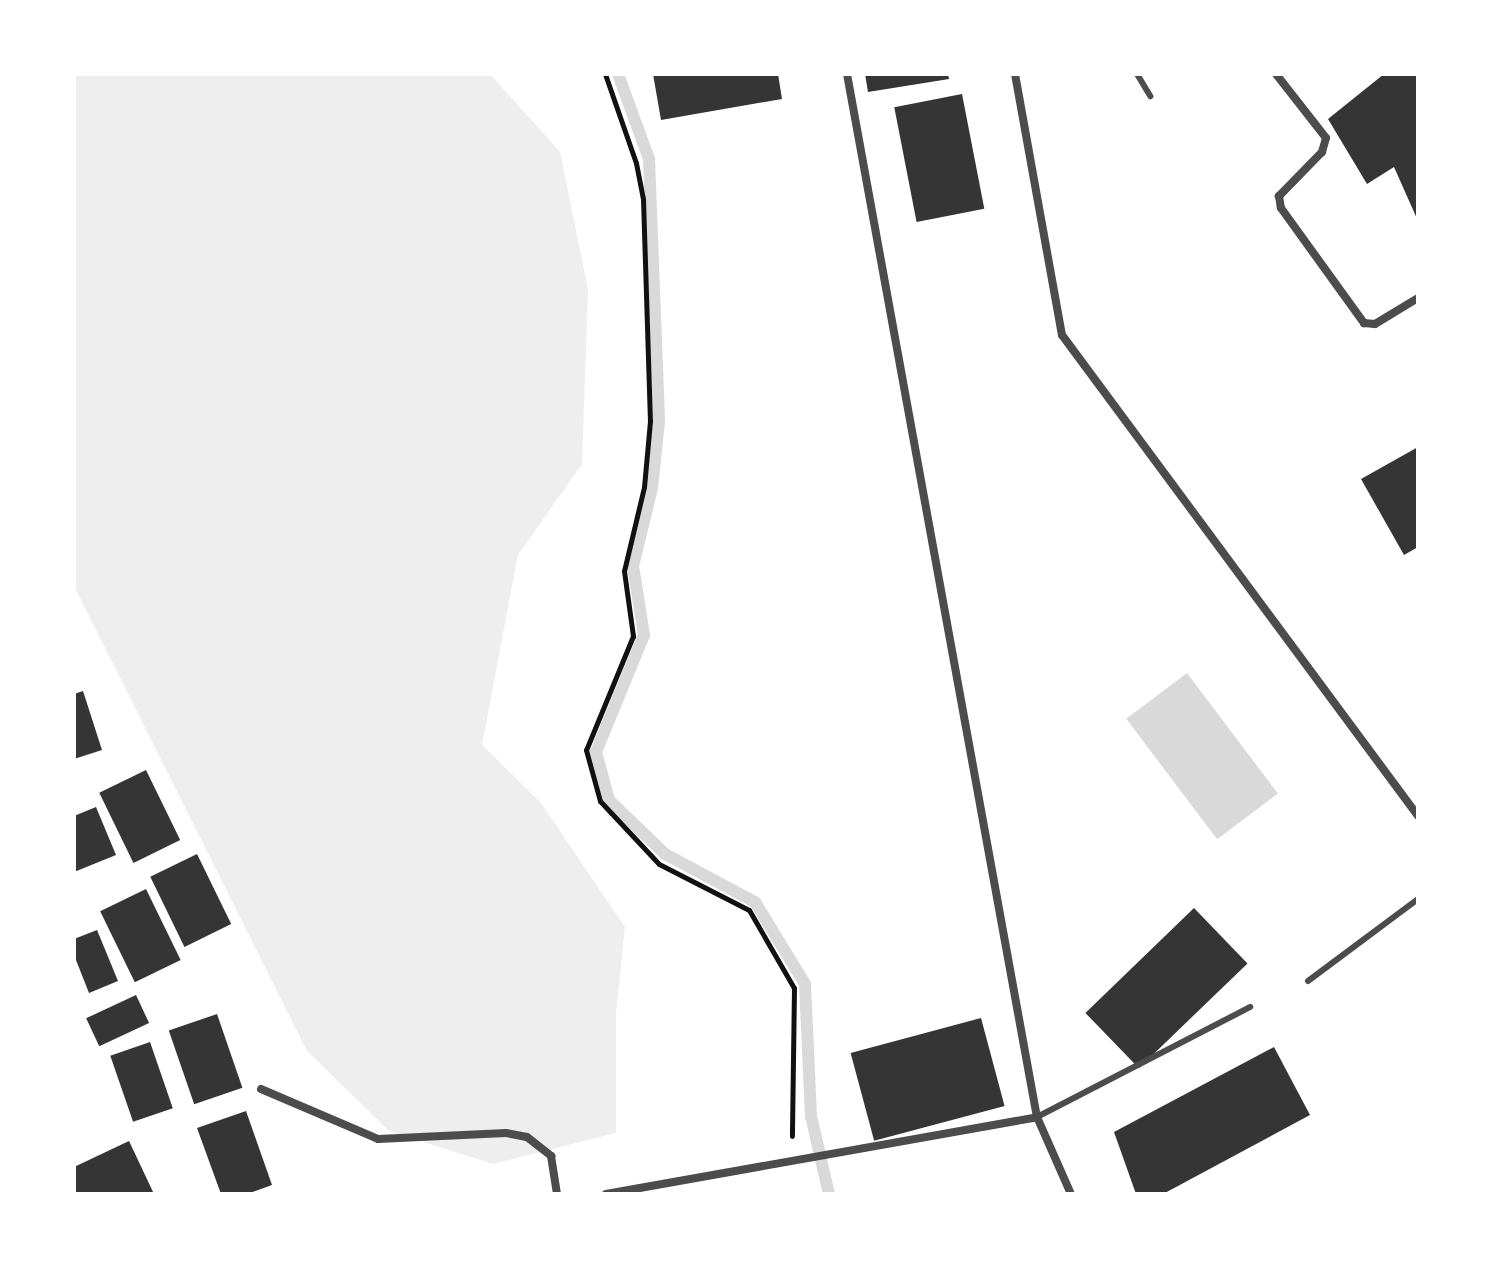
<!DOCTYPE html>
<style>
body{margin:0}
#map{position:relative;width:1492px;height:1268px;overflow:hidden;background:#fff;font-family:"Public Sans",sans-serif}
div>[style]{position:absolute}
.green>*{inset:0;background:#eee}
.water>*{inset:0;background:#d9d9d9;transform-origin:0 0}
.stream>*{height:12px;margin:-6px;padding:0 6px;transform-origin:6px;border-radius:6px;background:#d9d9d9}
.building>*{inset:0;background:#353535;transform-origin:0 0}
.path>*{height:5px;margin:-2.5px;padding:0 2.5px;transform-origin:2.5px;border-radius:2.5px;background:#111}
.service>*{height:6px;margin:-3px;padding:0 3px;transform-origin:3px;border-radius:3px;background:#4c4c4c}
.minor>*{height:8px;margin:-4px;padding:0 4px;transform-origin:4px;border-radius:4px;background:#4c4c4c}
span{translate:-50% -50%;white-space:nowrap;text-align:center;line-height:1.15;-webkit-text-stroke:7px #fff;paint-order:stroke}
.frame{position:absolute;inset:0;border:76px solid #fff;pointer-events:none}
</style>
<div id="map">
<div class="green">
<i style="clip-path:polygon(74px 74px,490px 74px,560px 152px,588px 289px,582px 464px,518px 555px,482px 745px,541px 803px,625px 927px,616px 1013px,616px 1133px,493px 1164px,389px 1131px,307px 1051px,74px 586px)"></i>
</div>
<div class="water">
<i style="left:1187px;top:673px;width:151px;height:76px;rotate:53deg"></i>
</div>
<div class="stream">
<i style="left:618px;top:74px;width:90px;rotate:70deg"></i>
<i style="left:649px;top:159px;width:263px;rotate:87.8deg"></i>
<i style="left:659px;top:422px;width:66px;rotate:96.1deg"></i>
<i style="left:652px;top:488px;width:80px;rotate:103.7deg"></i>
<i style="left:633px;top:566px;width:70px;rotate:80.9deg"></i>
<i style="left:644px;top:635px;width:126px;rotate:112.3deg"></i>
<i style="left:596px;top:752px;width:50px;rotate:74.8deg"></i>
<i style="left:609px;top:800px;width:78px;rotate:44deg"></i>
<i style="left:665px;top:854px;width:102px;rotate:28.1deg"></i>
<i style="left:755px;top:902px;width:96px;rotate:58.6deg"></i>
<i style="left:805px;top:984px;width:132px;rotate:87.4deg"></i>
<i style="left:811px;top:1116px;width:80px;rotate:77deg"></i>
</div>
<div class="building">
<i style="clip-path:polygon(653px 74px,778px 74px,782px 99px,661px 120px)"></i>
<i style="clip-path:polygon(865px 74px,948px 74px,949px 79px,868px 92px)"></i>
<i style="clip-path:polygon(1384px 74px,1418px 74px,1418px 221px,1394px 167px,1367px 184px,1328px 119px)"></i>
<i style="left:962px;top:94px;width:117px;height:69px;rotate:79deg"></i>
<i style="clip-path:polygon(1418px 447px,1418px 547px,1404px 555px,1361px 479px)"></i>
<i style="clip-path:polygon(83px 691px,102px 750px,74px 759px,74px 694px)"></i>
<i style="left:146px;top:770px;width:78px;height:52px;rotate:64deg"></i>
<i style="clip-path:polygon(96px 807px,116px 855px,74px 872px,74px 816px)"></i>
<i style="left:197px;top:854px;width:78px;height:52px;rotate:64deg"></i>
<i style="left:146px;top:889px;width:79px;height:51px;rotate:64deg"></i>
<i style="left:1194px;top:908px;width:77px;height:151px;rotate:46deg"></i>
<i style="clip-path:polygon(97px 930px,118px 981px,89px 993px,74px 955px,74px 939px)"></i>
<i style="left:136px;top:995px;width:31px;height:55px;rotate:65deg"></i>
<i style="left:217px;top:1014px;width:78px;height:51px;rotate:71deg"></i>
<i style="left:981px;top:1018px;width:91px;height:135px;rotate:75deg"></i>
<i style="left:150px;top:1042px;width:70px;height:42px;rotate:71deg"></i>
<i style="clip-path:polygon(1274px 1047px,1310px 1115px,1163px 1194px,1136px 1194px,1114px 1132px)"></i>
<i style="clip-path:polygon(246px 1111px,272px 1185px,247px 1194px,221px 1194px,197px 1128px)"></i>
<i style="clip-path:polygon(129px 1141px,154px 1194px,74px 1194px,74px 1167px)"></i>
</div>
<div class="path">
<i style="left:605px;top:74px;width:94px;rotate:70.8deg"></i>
<i style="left:636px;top:163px;width:37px;rotate:79deg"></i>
<i style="left:643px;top:199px;width:222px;rotate:88.2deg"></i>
<i style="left:650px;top:421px;width:66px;rotate:95.2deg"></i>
<i style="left:644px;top:487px;width:86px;rotate:103.4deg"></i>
<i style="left:624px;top:571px;width:66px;rotate:82.1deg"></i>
<i style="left:633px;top:636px;width:123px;rotate:112.4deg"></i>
<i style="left:586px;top:750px;width:53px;rotate:74.6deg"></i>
<i style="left:600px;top:801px;width:86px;rotate:46.9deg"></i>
<i style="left:659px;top:864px;width:101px;rotate:27.1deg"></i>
<i style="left:749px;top:910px;width:90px;rotate:60deg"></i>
<i style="left:794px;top:988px;width:148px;rotate:90.8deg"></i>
</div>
<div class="service">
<i style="left:1137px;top:74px;width:26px;rotate:59deg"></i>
<i style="left:1308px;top:981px;width:137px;rotate:-36.7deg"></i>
<i style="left:1037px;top:1117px;width:240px;rotate:-27.3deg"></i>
</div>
<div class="minor">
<i style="left:847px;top:74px;width:1060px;rotate:79.68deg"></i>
<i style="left:1037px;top:1117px;width:84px;rotate:66.2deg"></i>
<i style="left:1015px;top:74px;width:265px;rotate:79.8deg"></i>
<i style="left:1062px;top:335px;width:598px;rotate:53.49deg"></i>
<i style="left:1276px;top:74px;width:81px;rotate:52deg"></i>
<i style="left:1326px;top:138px;width:15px;rotate:106deg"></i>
<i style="left:1322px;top:152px;width:62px;rotate:134.3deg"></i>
<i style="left:1279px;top:196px;width:12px;rotate:81deg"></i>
<i style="left:1281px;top:208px;width:142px;rotate:54.2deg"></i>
<i style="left:1364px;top:323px;width:11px;rotate:5deg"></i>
<i style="left:1375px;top:324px;width:50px;rotate:-31.2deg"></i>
<i style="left:261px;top:1089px;width:127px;rotate:23.1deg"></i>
<i style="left:378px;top:1139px;width:128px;rotate:-2.7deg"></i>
<i style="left:506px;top:1133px;width:21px;rotate:11deg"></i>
<i style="left:527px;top:1137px;width:31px;rotate:38deg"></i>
<i style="left:551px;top:1156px;width:38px;rotate:81deg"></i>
<i style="left:606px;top:1194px;width:438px;rotate:-10.1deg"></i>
</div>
<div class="frame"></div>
</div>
